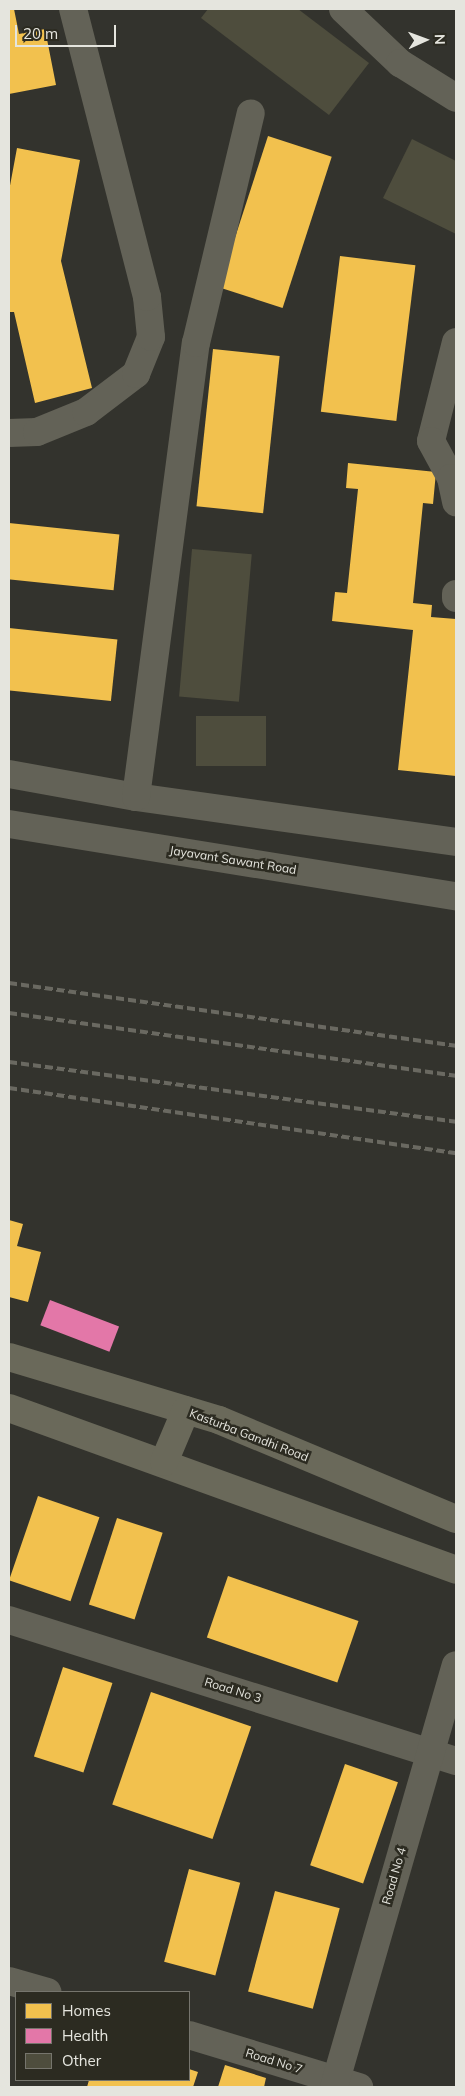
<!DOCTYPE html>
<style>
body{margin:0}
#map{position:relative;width:465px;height:2096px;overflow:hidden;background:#33332d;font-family:Mulish,sans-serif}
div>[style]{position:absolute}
.homes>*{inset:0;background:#f2c14e;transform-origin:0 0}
.health>*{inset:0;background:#e377a8;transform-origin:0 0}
.building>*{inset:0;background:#4e4d3d;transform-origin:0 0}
.minor>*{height:28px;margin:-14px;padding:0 14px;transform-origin:14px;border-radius:14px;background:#636257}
.major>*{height:28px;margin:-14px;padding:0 14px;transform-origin:14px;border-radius:14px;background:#6a695a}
.rail>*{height:4px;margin-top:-2px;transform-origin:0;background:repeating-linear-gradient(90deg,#6a6961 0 8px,transparent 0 12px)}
span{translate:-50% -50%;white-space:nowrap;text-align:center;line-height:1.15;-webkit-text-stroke:5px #2c2b21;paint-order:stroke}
.street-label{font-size:12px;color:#e5e5de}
.frame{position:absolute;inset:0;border:10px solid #e5e5de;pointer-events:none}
.legend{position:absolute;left:15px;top:1991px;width:175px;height:90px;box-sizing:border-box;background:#2c2b21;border:1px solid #76756d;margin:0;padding:6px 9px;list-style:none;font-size:15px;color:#e5e5de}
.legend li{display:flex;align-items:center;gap:10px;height:25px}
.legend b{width:25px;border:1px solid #76756d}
.north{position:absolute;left:400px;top:15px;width:50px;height:50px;-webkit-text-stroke:4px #2c2b21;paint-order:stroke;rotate:88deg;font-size:14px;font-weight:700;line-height:20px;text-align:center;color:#e5e5de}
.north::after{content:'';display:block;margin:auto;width:18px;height:22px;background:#e5e5de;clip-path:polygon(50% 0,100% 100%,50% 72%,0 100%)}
.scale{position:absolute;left:15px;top:25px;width:101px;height:22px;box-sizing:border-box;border:2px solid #e5e5de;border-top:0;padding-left:6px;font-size:15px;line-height:18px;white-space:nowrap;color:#e5e5de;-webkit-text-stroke:4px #2c2b21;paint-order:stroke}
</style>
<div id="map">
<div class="homes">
<i style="clip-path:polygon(9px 9px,14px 9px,19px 34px,45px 29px,56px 85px,9px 94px)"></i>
<i style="left:268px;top:136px;width:67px;height:159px;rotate:18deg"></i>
<i style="clip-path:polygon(17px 148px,80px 160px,61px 261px,92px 388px,35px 403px,14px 312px,9px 312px,9px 191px)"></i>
<i style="left:340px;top:256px;width:76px;height:157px;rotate:7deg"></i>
<i style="left:213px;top:349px;width:67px;height:158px;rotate:6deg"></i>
<i style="clip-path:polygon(348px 463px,436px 472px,433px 504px,423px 503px,413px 603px,432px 605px,431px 617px,456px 619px,456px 776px,398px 770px,413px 630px,332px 621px,335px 592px,347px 593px,358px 489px,346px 488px)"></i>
<i style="left:9px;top:523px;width:111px;height:56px;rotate:6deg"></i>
<i style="left:9px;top:628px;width:109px;height:62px;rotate:6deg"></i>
<i style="clip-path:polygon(9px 1220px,23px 1224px,17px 1246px,41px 1252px,28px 1302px,9px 1297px)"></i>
<i style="left:38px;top:1496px;width:65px;height:89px;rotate:19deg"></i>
<i style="left:117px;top:1518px;width:48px;height:91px;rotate:18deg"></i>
<i style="left:228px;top:1576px;width:138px;height:65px;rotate:19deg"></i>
<i style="left:63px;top:1667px;width:52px;height:94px;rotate:18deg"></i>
<i style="left:151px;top:1692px;width:106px;height:119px;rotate:19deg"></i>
<i style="left:345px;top:1764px;width:56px;height:107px;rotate:19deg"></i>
<i style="left:189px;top:1869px;width:53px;height:96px;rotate:15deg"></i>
<i style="left:275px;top:1891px;width:67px;height:104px;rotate:15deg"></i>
<i style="clip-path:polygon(225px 2065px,266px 2078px,264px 2087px,218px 2087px)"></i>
<i style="clip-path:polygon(189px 2069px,198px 2072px,193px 2087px,87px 2087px,89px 2080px,189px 2080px)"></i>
</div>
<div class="health">
<i style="left:50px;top:1300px;width:74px;height:27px;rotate:21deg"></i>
</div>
<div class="building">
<i style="clip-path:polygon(208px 9px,298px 9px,369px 63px,329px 115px,201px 18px)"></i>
<i style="clip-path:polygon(412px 139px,456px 161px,456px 234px,383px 198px)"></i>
<i style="left:192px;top:549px;width:60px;height:148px;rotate:5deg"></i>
<i style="left:196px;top:716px;width:70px;height:50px"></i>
</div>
<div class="minor">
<i style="left:343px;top:9px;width:79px;rotate:43.5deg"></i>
<i style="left:400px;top:63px;width:66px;rotate:32deg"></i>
<i style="left:456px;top:342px;width:102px;rotate:104.2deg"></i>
<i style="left:431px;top:441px;width:42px;rotate:61.6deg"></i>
<i style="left:451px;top:478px;width:25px;rotate:78deg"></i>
<i style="left:9px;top:433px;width:28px;rotate:-2deg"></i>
<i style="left:37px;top:432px;width:53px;rotate:-22.2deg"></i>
<i style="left:86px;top:412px;width:63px;rotate:-37.2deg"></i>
<i style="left:136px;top:374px;width:40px;rotate:-68deg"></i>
<i style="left:151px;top:337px;width:40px;rotate:-95.7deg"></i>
<i style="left:147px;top:297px;width:297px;rotate:-104.4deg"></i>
<i style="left:456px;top:594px;width:4px;rotate:90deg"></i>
<i style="left:9px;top:774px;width:129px;rotate:10.3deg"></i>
<i style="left:136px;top:797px;width:323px;rotate:8deg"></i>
<i style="left:136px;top:797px;width:458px;rotate:-82.5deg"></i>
<i style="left:196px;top:343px;width:236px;rotate:-76.6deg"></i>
<i style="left:9px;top:824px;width:453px;rotate:9.2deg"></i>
<i style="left:9px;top:1620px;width:469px;rotate:17.5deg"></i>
<i style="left:9px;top:1981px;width:40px;rotate:16deg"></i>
<i style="left:189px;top:2035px;width:178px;rotate:17deg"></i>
<i style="left:334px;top:2087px;width:439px;rotate:-73.9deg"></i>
</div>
<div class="major">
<i style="left:9px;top:1357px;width:219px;rotate:16.7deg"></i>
<i style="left:219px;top:1420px;width:257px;rotate:22.7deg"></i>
<i style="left:9px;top:1408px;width:475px;rotate:19.9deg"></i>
<i style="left:164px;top:1462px;width:56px;rotate:-67.1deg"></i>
</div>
<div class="rail">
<i style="left:9px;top:983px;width:451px;rotate:8deg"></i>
<i style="left:9px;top:1013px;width:451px;rotate:8deg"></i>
<i style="left:9px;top:1062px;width:451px;rotate:7.6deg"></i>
<i style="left:9px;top:1088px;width:452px;rotate:8.3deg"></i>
</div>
<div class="street-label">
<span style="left:233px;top:860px;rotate:9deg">Jayavant Sawant Road</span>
<span style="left:249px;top:1435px;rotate:21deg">Kasturba Gandhi Road</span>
<span style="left:233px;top:1690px;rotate:17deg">Road No 3</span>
<span style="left:394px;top:1876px;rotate:-74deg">Road No 4</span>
<span style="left:274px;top:2061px;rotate:17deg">Road No 7</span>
</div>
<div class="frame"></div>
<ul class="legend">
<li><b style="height:14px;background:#f2c14e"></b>Homes</li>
<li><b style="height:14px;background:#e377a8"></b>Health</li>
<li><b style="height:14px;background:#4e4d3d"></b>Other</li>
</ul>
<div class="north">N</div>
<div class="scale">20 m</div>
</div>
